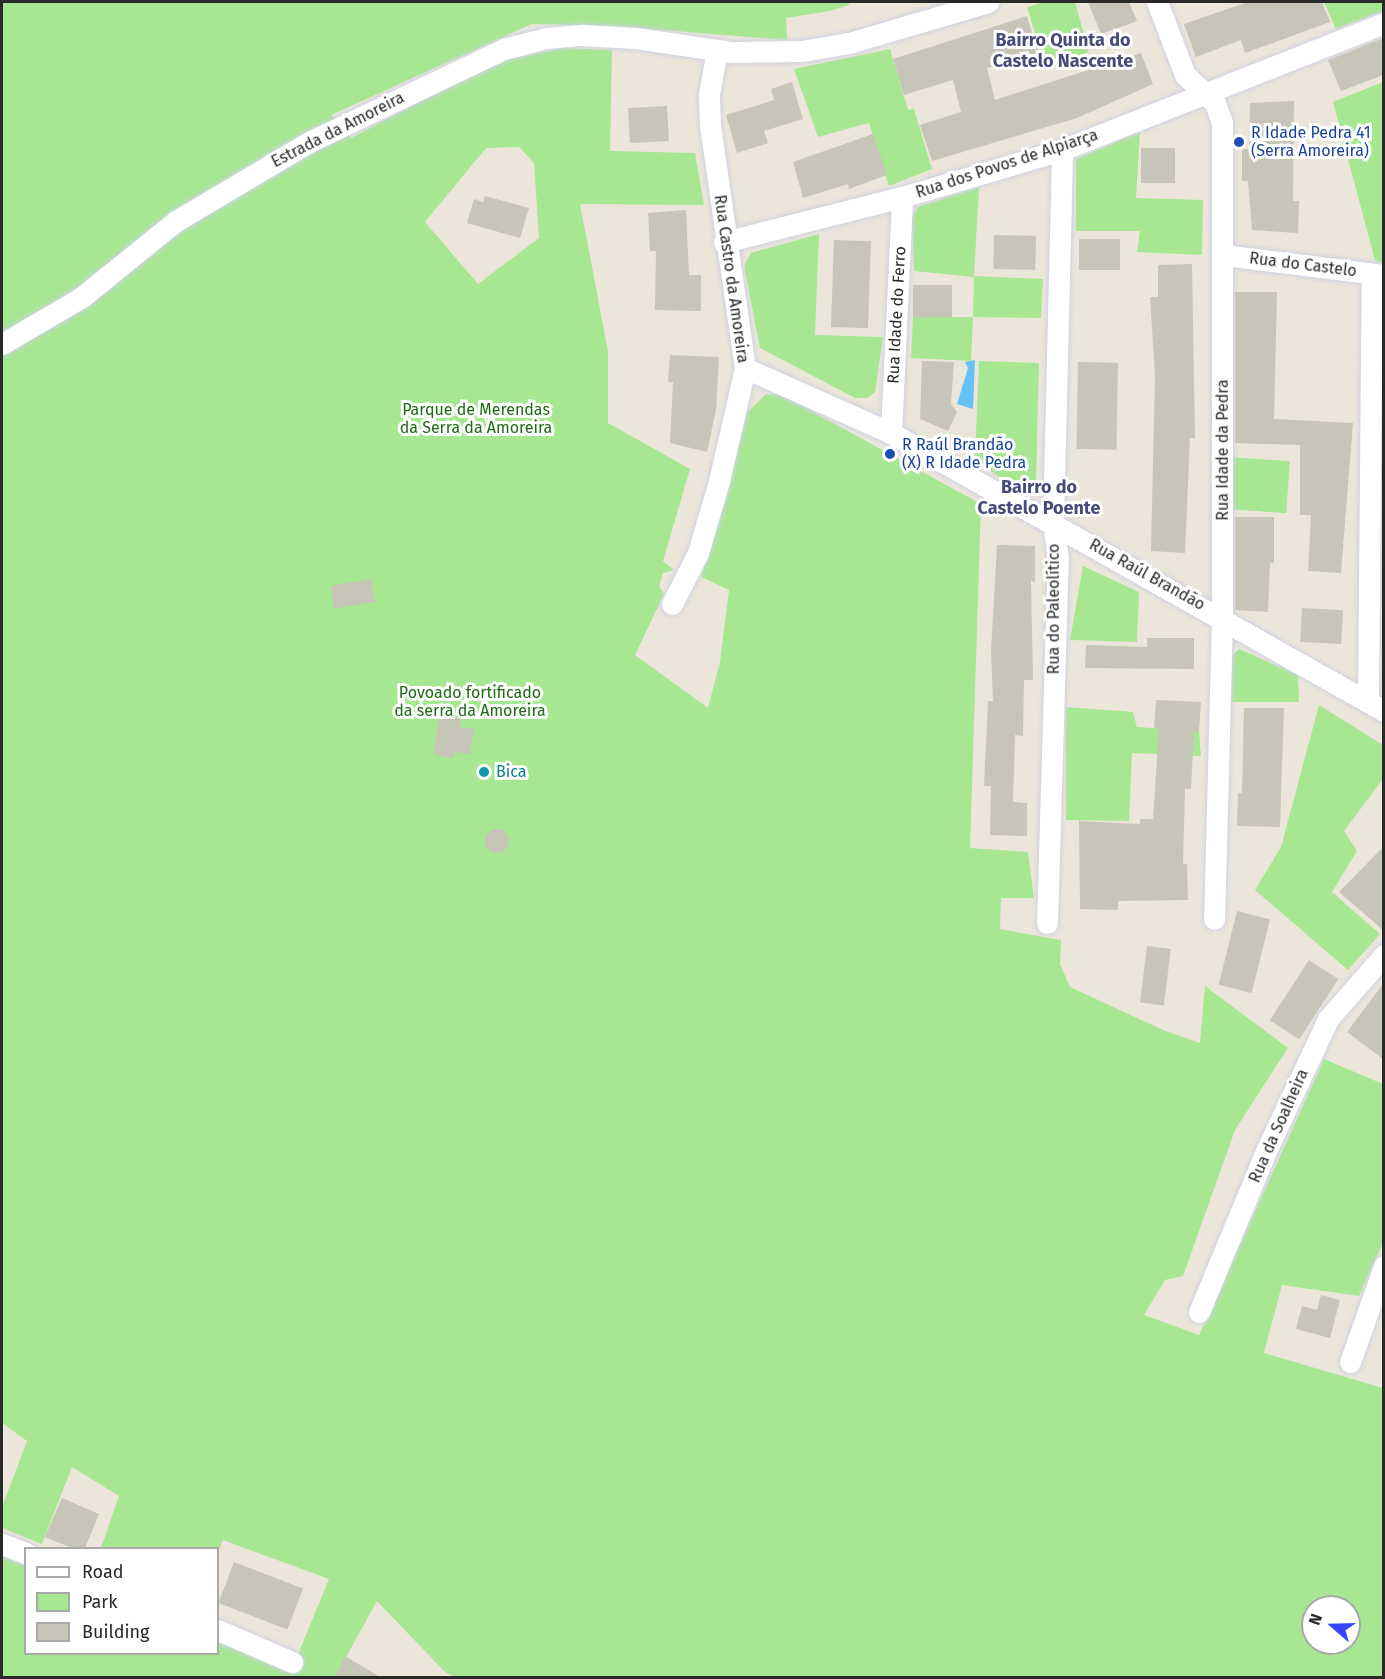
<!DOCTYPE html>
<meta charset="utf-8">
<style>
body{margin:0}
#map{position:relative;width:1385px;height:1679px;overflow:hidden;background:#ece6da;font-family:"Fira Sans",sans-serif}
div>[style]{position:absolute}
.green>*{inset:0;background:#a7e792;transform-origin:0 0}
.water>*{inset:0;background:#65c2f6}
.building>*{inset:0;background:#c7c4b8;transform-origin:0 0}
.round{border-radius:50%}
.roads{filter:drop-shadow(0 0 2px #cfd1e3) drop-shadow(0 0 2px #cfd1e3)}
.minor>*{height:21px;margin:-10.5px;padding:0 10.5px;transform-origin:10.5px;border-radius:10.5px;background:#fff}
.dots>*{width:16px;height:16px;translate:-50% -50%;box-sizing:border-box;border:3px solid #fff;border-radius:50%}
span{translate:-50% -50%;white-space:nowrap;text-align:center;line-height:1.15;-webkit-text-stroke:6px #fff;paint-order:stroke}
.street-label{font-size:16px;color:#292929}
.transit-label{font-size:16px;color:#164399}
.left{translate:0 -50%;text-align:left}
.park-label{font-size:16px;color:#1f6a15}
.culture-label{font-size:16px;color:#0d838f}
.neighbourhood-label{font-size:18px;color:#474b7c;font-weight:700}
.frame{position:absolute;inset:0;border:3px solid #292929;pointer-events:none}
.legend{position:absolute;left:24px;top:1547px;width:195px;height:108px;box-sizing:border-box;background:#fff;border:2px solid #a9a9a9;margin:0;padding:8px 10px;list-style:none;font-size:18px;color:#292929}
.legend li{display:flex;align-items:center;gap:12px;height:30px}
.legend b{width:30px;border:2px solid #a9a9a9}
.north{position:absolute;left:1301px;top:1595px;width:60px;height:60px;box-sizing:border-box;background:#fff;border:2px solid #a9a9a9;border-radius:50%;rotate:290deg;font-size:16px;font-weight:700;line-height:24px;text-align:center;color:#292929}
.north::after{content:'';display:block;margin:auto;width:21px;height:27px;background:#3447ff;clip-path:polygon(50% 0,100% 100%,50% 72%,0 100%)}
</style>
<div id="map">
<div class="green">
<i style="clip-path:polygon(evenodd,2px 2px,848px 2px,849px 5px,830px 11px,786px 18px,787px 40px,614px 26px,532px 24px,331px 115px,351px 138px,493px 63px,562px 48px,612px 50px,610px 151px,695px 153px,704px 205px,580px 204px,608px 351px,608px 423px,690px 469px,663px 561px,674px 570px,663px 573px,659px 586px,664px 594px,635px 655px,708px 708px,720px 662px,729px 590px,701px 577px,748px 412px,766px 394px,782px 395px,981px 504px,970px 848px,1028px 852px,1034px 898px,1001px 898px,1000px 929px,1061px 940px,1060px 964px,1070px 987px,1163px 1030px,1200px 1043px,1205px 986px,1288px 1048px,1235px 1130px,1183px 1276px,1165px 1280px,1144px 1315px,1199px 1335px,1324px 1059px,1383px 1084px,1383px 1243px,1359px 1296px,1282px 1285px,1264px 1353px,1383px 1388px,1383px 1677px,455px 1677px,445px 1672px,377px 1601px,335px 1677px,2px 1677px,2px 1556px,25px 1566px,26px 1654px,218px 1654px,218px 1642px,292px 1669px,329px 1579px,223px 1540px,218px 1552px,218px 1548px,101px 1548px,119px 1496px,72px 1467px,42px 1544px,2px 1528px,2px 1507px,27px 1441px,2px 1423px,2px 2px,519px 147px,534px 163px,539px 238px,478px 284px,425px 222px,486px 148px,519px 147px,2px 2px,1313px 1607px,1349px 1607px,1349px 1643px,1313px 1643px,1313px 1607px)"></i>
<i style="clip-path:polygon(1044px 2px,1075px 2px,1089px 52px,1046px 69px,1027px 7px)"></i>
<i style="clip-path:polygon(1324px 2px,1383px 2px,1383px 11px,1336px 29px)"></i>
<i style="clip-path:polygon(890px 49px,908px 110px,914px 109px,932px 169px,889px 186px,869px 123px,818px 137px,794px 69px)"></i>
<i style="clip-path:polygon(1383px 82px,1384px 262px,1377px 262px,1374px 257px,1333px 102px)"></i>
<i style="clip-path:polygon(1140px 132px,1136px 198px,1203px 200px,1202px 255px,1137px 252px,1140px 231px,1076px 231px,1076px 159px)"></i>
<i style="clip-path:polygon(979px 187px,974px 276px,1043px 279px,1041px 318px,973px 317px,971px 361px,911px 358px,913px 317px,973px 317px,974px 277px,914px 271px,912px 218px,918px 207px)"></i>
<i style="clip-path:polygon(819px 234px,815px 335px,883px 337px,875px 392px,867px 398px,855px 398px,760px 348px,744px 266px,751px 253px)"></i>
<i style="clip-path:polygon(979px 361px,1039px 363px,1036px 481px,1029px 487px,1015px 490px,975px 458px)"></i>
<i style="left:1229px;top:457px;width:61px;height:52px;rotate:4deg"></i>
<i style="clip-path:polygon(1083px 566px,1139px 592px,1137px 642px,1070px 640px)"></i>
<i style="clip-path:polygon(1239px 649px,1298px 675px,1299px 702px,1229px 702px,1233px 655px)"></i>
<i style="clip-path:polygon(1319px 705px,1383px 745px,1383px 779px,1344px 831px,1357px 851px,1332px 892px,1380px 934px,1348px 970px,1255px 890px,1281px 847px)"></i>
<i style="clip-path:polygon(1066px 707px,1133px 712px,1137px 727px,1199px 731px,1201px 756px,1132px 753px,1129px 821px,1066px 820px)"></i>
</div>
<div class="water">
<i style="clip-path:polygon(975px 360px,973px 409px,957px 404px,968px 368px,965px 362px)"></i>
</div>
<div class="building">
<i style="clip-path:polygon(1088px 2px,1129px 2px,1137px 21px,1101px 34px)"></i>
<i style="clip-path:polygon(1248px 2px,1322px 2px,1330px 22px,1245px 53px,1241px 40px,1196px 57px,1184px 24px)"></i>
<i style="clip-path:polygon(1027px 16px,1038px 53px,987px 68px,995px 100px,1141px 53px,1153px 84px,1077px 118px,932px 161px,920px 125px,961px 112px,953px 80px,904px 95px,893px 59px)"></i>
<i style="clip-path:polygon(1383px 38px,1383px 75px,1341px 91px,1328px 60px)"></i>
<i style="clip-path:polygon(792px 82px,803px 119px,764px 131px,768px 143px,737px 153px,726px 115px,774px 100px,771px 89px)"></i>
<i style="clip-path:polygon(1294px 101px,1293px 201px,1299px 201px,1298px 233px,1252px 230px,1248px 181px,1242px 181px,1242px 149px,1249px 149px,1250px 103px)"></i>
<i style="left:667px;top:106px;width:35px;height:39px;rotate:87deg"></i>
<i style="clip-path:polygon(873px 134px,887px 175px,849px 189px,848px 184px,803px 198px,793px 162px)"></i>
<i style="left:1141px;top:148px;width:34px;height:35px"></i>
<i style="clip-path:polygon(485px 196px,529px 208px,520px 238px,467px 223px,474px 199px,483px 202px)"></i>
<i style="clip-path:polygon(686px 210px,689px 275px,701px 275px,701px 311px,655px 310px,656px 251px,650px 251px,648px 213px)"></i>
<i style="left:994px;top:235px;width:42px;height:34px;rotate:1deg"></i>
<i style="left:1079px;top:239px;width:41px;height:31px"></i>
<i style="left:834px;top:240px;width:37px;height:87px;rotate:2deg"></i>
<i style="clip-path:polygon(1192px 264px,1195px 438px,1190px 438px,1185px 553px,1151px 551px,1155px 375px,1150px 297px,1158px 297px,1158px 265px)"></i>
<i style="left:952px;top:285px;width:32px;height:39px;rotate:90deg"></i>
<i style="clip-path:polygon(1235px 292px,1277px 292px,1274px 419px,1353px 423px,1341px 573px,1308px 571px,1311px 515px,1300px 515px,1300px 445px,1235px 443px)"></i>
<i style="clip-path:polygon(670px 355px,719px 357px,716px 410px,707px 452px,670px 443px,673px 382px,668px 382px)"></i>
<i style="clip-path:polygon(922px 361px,954px 362px,951px 404px,957px 412px,948px 431px,920px 419px)"></i>
<i style="left:1078px;top:362px;width:40px;height:87px;rotate:1deg"></i>
<i style="clip-path:polygon(1235px 517px,1274px 517px,1274px 563px,1270px 563px,1268px 612px,1235px 610px)"></i>
<i style="clip-path:polygon(997px 545px,1035px 546px,1035px 582px,1031px 581px,1033px 680px,1024px 680px,1023px 736px,1015px 735px,1013px 802px,1027px 803px,1027px 836px,990px 835px,991px 786px,984px 786px,988px 701px,993px 701px,991px 651px)"></i>
<i style="left:371px;top:579px;width:23px;height:41px;rotate:80deg"></i>
<i style="left:1302px;top:608px;width:41px;height:34px;rotate:3deg"></i>
<i style="clip-path:polygon(1147px 638px,1194px 638px,1194px 669px,1085px 668px,1086px 645px,1147px 647px)"></i>
<i style="clip-path:polygon(1156px 700px,1201px 702px,1199px 731px,1194px 731px,1191px 789px,1185px 789px,1183px 864px,1187px 864px,1188px 900px,1118px 901px,1118px 910px,1080px 909px,1079px 821px,1140px 824px,1140px 819px,1153px 819px,1159px 729px,1154px 728px)"></i>
<i style="clip-path:polygon(1244px 708px,1284px 708px,1280px 827px,1237px 826px,1238px 793px,1242px 793px)"></i>
<i style="clip-path:polygon(440px 715px,461px 719px,460px 727px,474px 729px,470px 754px,455px 752px,454px 759px,433px 754px)"></i>
<i class="round" style="left:485px;top:829px;width:24px;height:24px"></i>
<i style="clip-path:polygon(1383px 847px,1383px 930px,1339px 892px)"></i>
<i style="left:1237px;top:911px;width:34px;height:76px;rotate:14deg"></i>
<i style="left:1147px;top:946px;width:24px;height:57px;rotate:7deg"></i>
<i style="left:1309px;top:960px;width:35px;height:72px;rotate:33deg"></i>
<i style="clip-path:polygon(1383px 984px,1383px 1059px,1347px 1032px)"></i>
<i style="clip-path:polygon(1321px 1295px,1340px 1300px,1330px 1338px,1296px 1329px,1302px 1306px,1317px 1310px)"></i>
<i style="clip-path:polygon(62px 1498px,99px 1514px,85px 1548px,72px 1548px,45px 1537px)"></i>
<i style="left:234px;top:1562px;width:74px;height:44px;rotate:21deg"></i>
<i style="clip-path:polygon(345px 1656px,380px 1677px,335px 1677px)"></i>
</div>
<div class="roads">
<div class="minor">
<i style="left:1157px;top:2px;width:78px;rotate:69deg"></i>
<i style="left:1185px;top:75px;width:41px;rotate:43deg"></i>
<i style="left:1215px;top:103px;width:20px;rotate:70deg"></i>
<i style="left:1222px;top:122px;width:496px;rotate:90deg"></i>
<i style="left:1222px;top:618px;width:301px;rotate:91.5deg"></i>
<i style="left:724px;top:242px;width:184px;rotate:-14.2deg"></i>
<i style="left:902px;top:197px;width:167px;rotate:-16.4deg"></i>
<i style="left:1062px;top:150px;width:346px;rotate:-21.5deg"></i>
<i style="left:1223px;top:255px;width:161px;rotate:7.1deg"></i>
<i style="left:2px;top:344px;width:93px;rotate:-30.4deg"></i>
<i style="left:82px;top:297px;width:121px;rotate:-39deg"></i>
<i style="left:176px;top:221px;width:157px;rotate:-30.7deg"></i>
<i style="left:311px;top:141px;width:214px;rotate:-25.5deg"></i>
<i style="left:504px;top:49px;width:43px;rotate:-14.7deg"></i>
<i style="left:546px;top:38px;width:36px;rotate:-5deg"></i>
<i style="left:582px;top:35px;width:53px;rotate:3.2deg"></i>
<i style="left:635px;top:38px;width:97px;rotate:8.3deg"></i>
<i style="left:731px;top:52px;width:71px;rotate:-0.8deg"></i>
<i style="left:802px;top:51px;width:48px;rotate:-9.7deg"></i>
<i style="left:849px;top:43px;width:145px;rotate:-16.4deg"></i>
<i style="left:745px;top:368px;width:160px;rotate:24deg"></i>
<i style="left:891px;top:433px;width:566px;rotate:29.42deg"></i>
<i style="left:891px;top:433px;width:236px;rotate:-87.3deg"></i>
<i style="left:672px;top:604px;width:57px;rotate:-63deg"></i>
<i style="left:698px;top:553px;width:75px;rotate:-73.7deg"></i>
<i style="left:719px;top:481px;width:116px;rotate:-77deg"></i>
<i style="left:745px;top:368px;width:245px;rotate:-98.2deg"></i>
<i style="left:710px;top:126px;width:32px;rotate:-92deg"></i>
<i style="left:709px;top:94px;width:45px;rotate:-79.7deg"></i>
<i style="left:1368px;top:702px;width:428px;rotate:-89.5deg"></i>
<i style="left:1047px;top:923px;width:365px;rotate:-88.3deg"></i>
<i style="left:1058px;top:558px;width:35px;rotate:-98deg"></i>
<i style="left:1053px;top:523px;width:373px;rotate:-88.6deg"></i>
<i style="left:1199px;top:1312px;width:174px;rotate:-67.4deg"></i>
<i style="left:1266px;top:1151px;width:146px;rotate:-64.8deg"></i>
<i style="left:1328px;top:1019px;width:85px;rotate:-48.8deg"></i>
<i style="left:1350px;top:1362px;width:102px;rotate:-70.5deg"></i>
<i style="left:2px;top:1544px;width:26px;rotate:21deg"></i>
<i style="left:218px;top:1630px;width:81px;rotate:23.4deg"></i>
</div>
</div>
<div class="dots">
<i style="left:1239px;top:142px;background:#1a4fb4"></i>
<i style="left:890px;top:454px;background:#1a4fb4"></i>
<i style="left:484px;top:772px;background:#0f9aa8"></i>
</div>
<div class="street-label">
<span style="left:338px;top:130px;rotate:-27deg">Estrada da Amoreira</span>
<span style="left:1007px;top:164px;rotate:-18deg">Rua dos Povos de Alpiarça</span>
<span style="left:1303px;top:265px;rotate:7deg">Rua do Castelo</span>
<span style="left:731px;top:279px;rotate:82deg">Rua Castro da Amoreira</span>
<span style="left:897px;top:315px;rotate:-87deg">Rua Idade do Ferro</span>
<span style="left:1223px;top:450px;rotate:-90deg">Rua Idade da Pedra</span>
<span style="left:1147px;top:575px;rotate:29deg">Rua Raúl Brandão</span>
<span style="left:1054px;top:609px;rotate:-90deg">Rua do Paleolítico</span>
<span style="left:1279px;top:1126px;rotate:-66deg">Rua da Soalheira</span>
</div>
<div class="transit-label">
<span class="left" style="left:1251px;top:142px">R Idade Pedra 41<br>(Serra Amoreira)</span>
<span class="left" style="left:902px;top:454px">R Raúl Brandão<br>(X) R Idade Pedra</span>
</div>
<div class="park-label">
<span style="left:476px;top:419px">Parque de Merendas<br>da Serra da Amoreira</span>
<span style="left:470px;top:702px">Povoado fortificado<br>da serra da Amoreira</span>
</div>
<div class="culture-label">
<span class="left" style="left:496px;top:772px">Bica</span>
</div>
<div class="neighbourhood-label">
<span style="left:1063px;top:51px">Bairro Quinta do<br>Castelo Nascente</span>
<span style="left:1039px;top:498px">Bairro do<br>Castelo Poente</span>
</div>
<div class="frame"></div>
<ul class="legend">
<li><b style="height:8px;background:#fff"></b>Road</li>
<li><b style="height:16px;background:#a7e792"></b>Park</li>
<li><b style="height:16px;background:#c7c4b8"></b>Building</li>
</ul>
<div class="north">N</div>
</div>
